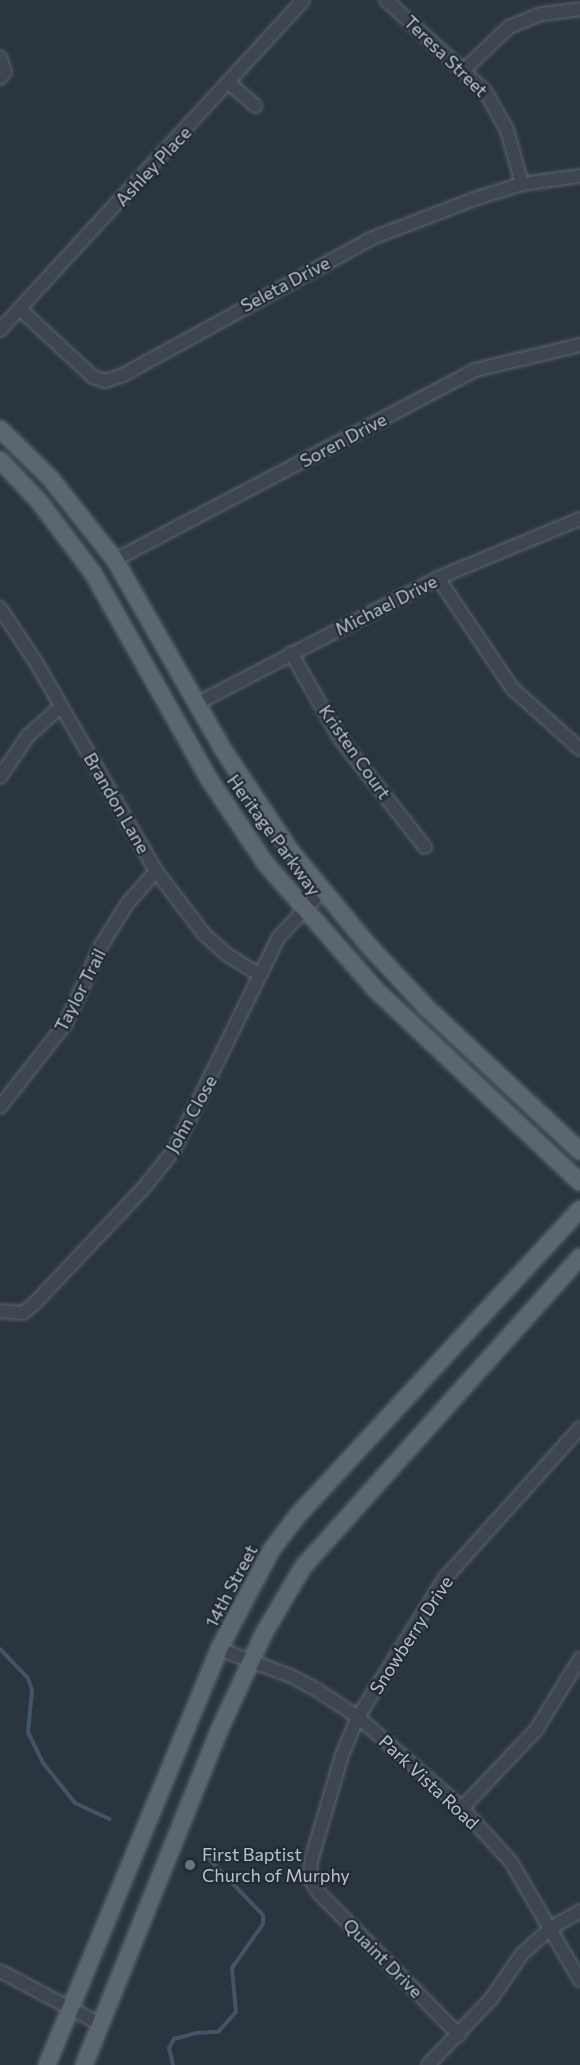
<!DOCTYPE html>
<style>
body{margin:0}
#map{position:relative;width:580px;height:2065px;overflow:hidden;background:#2a353f;font-family:Commissioner,sans-serif}
div>[style]{position:absolute}
.stream>*{height:4px;margin:-2px;padding:0 2px;transform-origin:2px;border-radius:2px;background:#425466}
.roads{filter:drop-shadow(0 0 2px #5c656d) drop-shadow(0 0 2px #5c656d)}
.minor>*{height:12px;margin:-6px;padding:0 6px;transform-origin:6px;border-radius:6px;background:#3e474f}
.major>*{height:16px;margin:-8px;padding:0 8px;transform-origin:8px;border-radius:8px;background:#5c666f}
.dots>*{width:16px;height:16px;translate:-50% -50%;box-sizing:border-box;border:3px solid #222c35;border-radius:50%}
span{translate:-50% -50%;white-space:nowrap;text-align:center;line-height:1.15;-webkit-text-stroke:4.5px #222c35;paint-order:stroke}
.street-label{font-size:18px;color:#bbc2ca}
.poi-label{font-size:18px;color:#bbc2ca}
.left{translate:0 -50%;text-align:left}
</style>
<div id="map">
<div class="stream">
<i style="left:0;top:1649px;width:40px;rotate:46deg"></i>
<i style="left:28px;top:1678px;width:13px;rotate:72deg"></i>
<i style="left:32px;top:1690px;width:42px;rotate:95.4deg"></i>
<i style="left:28px;top:1732px;width:34px;rotate:64deg"></i>
<i style="left:43px;top:1763px;width:51px;rotate:51.3deg"></i>
<i style="left:75px;top:1803px;width:38px;rotate:25deg"></i>
<i style="left:173px;top:2065px;width:17px;rotate:-103deg"></i>
<i style="left:169px;top:2048px;width:10px;rotate:-61deg"></i>
<i style="left:174px;top:2039px;width:23px;rotate:-15deg"></i>
<i style="left:196px;top:2033px;width:22px;rotate:-3deg"></i>
<i style="left:218px;top:2032px;width:27px;rotate:-48deg"></i>
<i style="left:236px;top:2012px;width:44px;rotate:-95.2deg"></i>
<i style="left:232px;top:1968px;width:54px;rotate:-54.8deg"></i>
<i style="left:263px;top:1924px;width:9px;rotate:-90deg"></i>
<i style="left:263px;top:1915px;width:82px;rotate:-134deg"></i>
</div>
<div class="roads">
<div class="minor">
<i style="left:386px;top:0;width:134px;rotate:42.6deg"></i>
<i style="left:485px;top:91px;width:45px;rotate:60.6deg"></i>
<i style="left:507px;top:130px;width:56px;rotate:74.5deg"></i>
<i style="left:0;top:57px;width:16px;rotate:72deg"></i>
<i style="left:5px;top:72px;width:8px;rotate:130deg"></i>
<i style="left:465px;top:69px;width:61px;rotate:-43.7deg"></i>
<i style="left:509px;top:27px;width:35px;rotate:-22deg"></i>
<i style="left:542px;top:14px;width:38px;rotate:-7deg"></i>
<i style="left:229px;top:83px;width:35px;rotate:41deg"></i>
<i style="left:21px;top:310px;width:98px;rotate:42.9deg"></i>
<i style="left:93px;top:377px;width:13px;rotate:18deg"></i>
<i style="left:105px;top:381px;width:19px;rotate:-18deg"></i>
<i style="left:123px;top:375px;width:282px;rotate:-28.8deg"></i>
<i style="left:370px;top:239px;width:115px;rotate:-21deg"></i>
<i style="left:477px;top:198px;width:47px;rotate:-17.3deg"></i>
<i style="left:522px;top:184px;width:59px;rotate:-7.9deg"></i>
<i style="left:0;top:330px;width:448px;rotate:-47.4deg"></i>
<i style="left:115px;top:560px;width:407px;rotate:-27.8deg"></i>
<i style="left:475px;top:370px;width:108px;rotate:-13.4deg"></i>
<i style="left:438px;top:578px;width:134px;rotate:56deg"></i>
<i style="left:513px;top:689px;width:90px;rotate:41.8deg"></i>
<i style="left:0;top:608px;width:67px;rotate:56.5deg"></i>
<i style="left:37px;top:664px;width:239px;rotate:60.1deg"></i>
<i style="left:156px;top:871px;width:79px;rotate:52.7deg"></i>
<i style="left:204px;top:934px;width:30px;rotate:42deg"></i>
<i style="left:226px;top:954px;width:39px;rotate:32deg"></i>
<i style="left:291px;top:653px;width:100px;rotate:60.1deg"></i>
<i style="left:341px;top:740px;width:136px;rotate:51.9deg"></i>
<i style="left:198px;top:703px;width:271px;rotate:-27.5deg"></i>
<i style="left:438px;top:578px;width:154px;rotate:-22.6deg"></i>
<i style="left:0;top:777px;width:50px;rotate:-55.7deg"></i>
<i style="left:28px;top:736px;width:43px;rotate:-42.2deg"></i>
<i style="left:0;top:1107px;width:107px;rotate:-51.8deg"></i>
<i style="left:66px;top:1023px;width:85px;rotate:-65.6deg"></i>
<i style="left:101px;top:946px;width:49px;rotate:-58.2deg"></i>
<i style="left:127px;top:904px;width:44px;rotate:-48.7deg"></i>
<i style="left:0;top:1311px;width:23px;rotate:5deg"></i>
<i style="left:23px;top:1313px;width:16px;rotate:-40deg"></i>
<i style="left:35px;top:1303px;width:156px;rotate:-46.6deg"></i>
<i style="left:142px;top:1190px;width:51px;rotate:-51.3deg"></i>
<i style="left:174px;top:1150px;width:237px;rotate:-63.8deg"></i>
<i style="left:279px;top:937px;width:64px;rotate:-46.9deg"></i>
<i style="left:219px;top:1649px;width:77px;rotate:20.6deg"></i>
<i style="left:291px;top:1676px;width:30px;rotate:28deg"></i>
<i style="left:317px;top:1690px;width:49px;rotate:33.4deg"></i>
<i style="left:358px;top:1717px;width:138px;rotate:41.2deg"></i>
<i style="left:462px;top:1808px;width:73px;rotate:47.8deg"></i>
<i style="left:511px;top:1862px;width:137px;rotate:59.7deg"></i>
<i style="left:462px;top:1808px;width:108px;rotate:-46.5deg"></i>
<i style="left:536px;top:1730px;width:84px;rotate:-58.2deg"></i>
<i style="left:0;top:1971px;width:113px;rotate:27.9deg"></i>
<i style="left:459px;top:2035px;width:199px;rotate:-134.6deg"></i>
<i style="left:319px;top:1893px;width:17px;rotate:-123deg"></i>
<i style="left:310px;top:1879px;width:18px;rotate:-87deg"></i>
<i style="left:311px;top:1861px;width:110px;rotate:-73.7deg"></i>
<i style="left:342px;top:1755px;width:41px;rotate:-67.2deg"></i>
<i style="left:358px;top:1717px;width:164px;rotate:-58deg"></i>
<i style="left:445px;top:1578px;width:202px;rotate:-48deg"></i>
<i style="left:428px;top:2065px;width:91px;rotate:-46.3deg"></i>
<i style="left:491px;top:1999px;width:55px;rotate:-55.4deg"></i>
<i style="left:522px;top:1954px;width:39px;rotate:-42deg"></i>
<i style="left:551px;top:1928px;width:34px;rotate:-30deg"></i>
</div>
<div class="major">
<i style="left:0;top:429px;width:71px;rotate:44.4deg"></i>
<i style="left:51px;top:479px;width:103px;rotate:51.7deg"></i>
<i style="left:115px;top:560px;width:220px;rotate:60.3deg"></i>
<i style="left:224px;top:751px;width:118px;rotate:56.4deg"></i>
<i style="left:289px;top:849px;width:126px;rotate:50.5deg"></i>
<i style="left:369px;top:946px;width:83px;rotate:46.9deg"></i>
<i style="left:426px;top:1007px;width:211px;rotate:43.1deg"></i>
<i style="left:0;top:460px;width:55px;rotate:46.5deg"></i>
<i style="left:38px;top:500px;width:91px;rotate:53deg"></i>
<i style="left:93px;top:573px;width:236px;rotate:60.6deg"></i>
<i style="left:209px;top:779px;width:102px;rotate:56.2deg"></i>
<i style="left:266px;top:864px;width:164px;rotate:48.9deg"></i>
<i style="left:374px;top:988px;width:283px;rotate:43.3deg"></i>
<i style="left:47px;top:2065px;width:450px;rotate:-67.5deg"></i>
<i style="left:219px;top:1649px;width:113px;rotate:-62.1deg"></i>
<i style="left:272px;top:1549px;width:43px;rotate:-52.6deg"></i>
<i style="left:298px;top:1515px;width:416px;rotate:-47.3deg"></i>
<i style="left:84px;top:2065px;width:358px;rotate:-68deg"></i>
<i style="left:218px;top:1733px;width:110px;rotate:-65.3deg"></i>
<i style="left:264px;top:1633px;width:77px;rotate:-59.4deg"></i>
<i style="left:303px;top:1567px;width:416px;rotate:-48.2deg"></i>
</div>
</div>
<div class="dots">
<i style="left:190px;top:1865px;background:#6b7280"></i>
</div>
<div class="street-label">
<span style="left:446px;top:56px;rotate:44deg">Teresa Street</span>
<span style="left:153px;top:166px;rotate:-47deg">Ashley Place</span>
<span style="left:285px;top:284px;rotate:-28deg">Seleta Drive</span>
<span style="left:343px;top:440px;rotate:-28deg">Soren Drive</span>
<span style="left:386px;top:605px;rotate:-27deg">Michael Drive</span>
<span style="left:355px;top:752px;rotate:55deg">Kristen Court</span>
<span style="left:117px;top:803px;rotate:60deg">Brandon Lane</span>
<span style="left:274px;top:835px;rotate:54deg">Heritage Parkway</span>
<span style="left:80px;top:990px;rotate:-63deg">Taylor Trail</span>
<span style="left:191px;top:1114px;rotate:-61deg">John Close</span>
<span style="left:231px;top:1586px;rotate:-62deg">14th Street</span>
<span style="left:411px;top:1635px;rotate:-57deg">Snowberry Drive</span>
<span style="left:429px;top:1782px;rotate:43deg">Park Vista Road</span>
<span style="left:383px;top:1958px;rotate:45deg">Quaint Drive</span>
</div>
<div class="poi-label">
<span class="left" style="left:202px;top:1865px">First Baptist<br>Church of Murphy</span>
</div>
</div>
